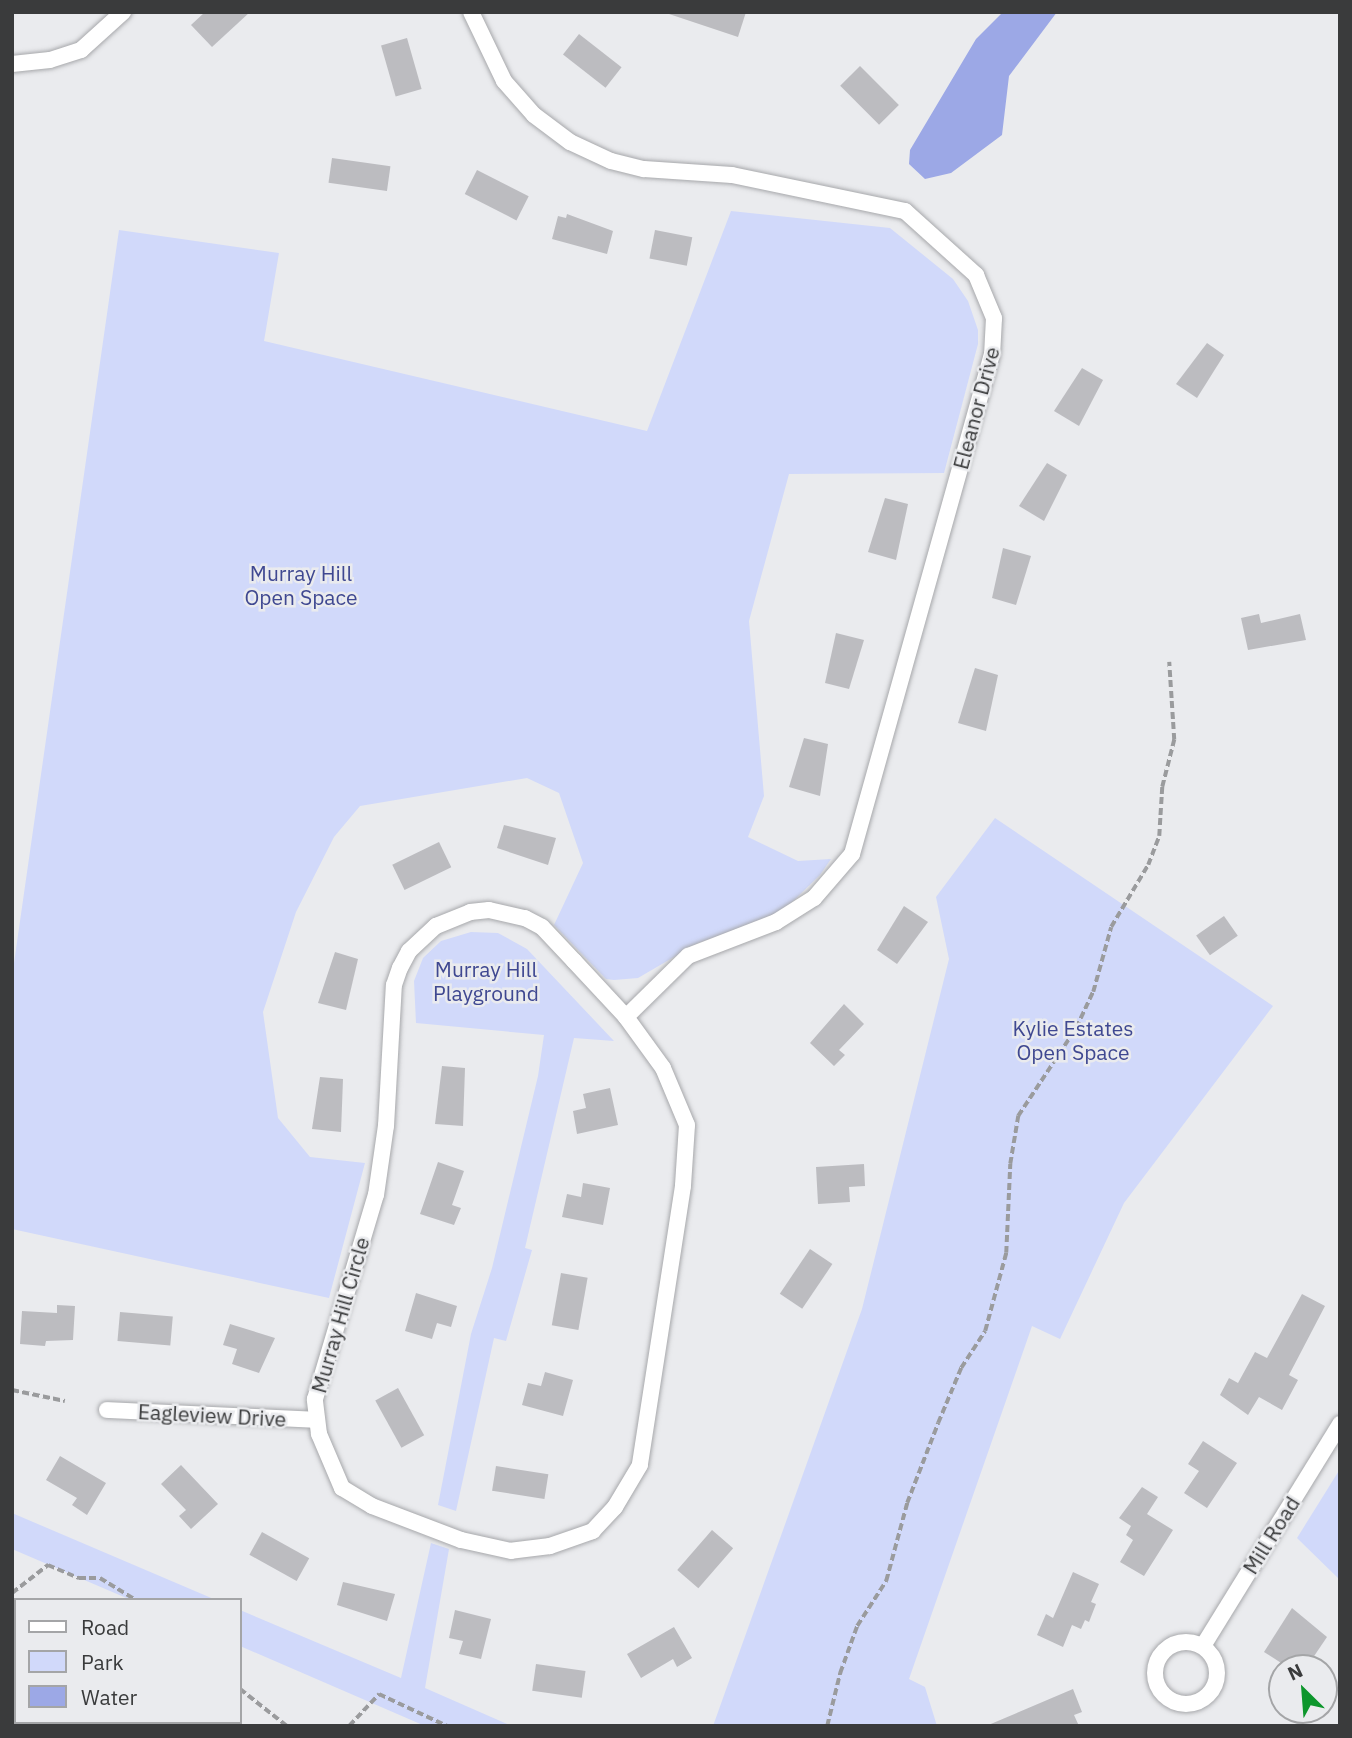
<!DOCTYPE html>
<style>
body{margin:0}
#map{position:relative;width:1352px;height:1738px;overflow:hidden;background:#eaebee;font-family:"IBM Plex Sans",sans-serif}
div>[style]{position:absolute}
.green>*{inset:0;background:#d1d9fa}
.water>*{inset:0;background:#9ca8e6}
.building>*{inset:0;background:#bcbcc0;transform-origin:0 0}
.path>*{height:3.5px;margin-top:-1.75px;transform-origin:0;background:repeating-linear-gradient(90deg,#9a9b9d 0 7px,transparent 0 10.5px)}
.roads{filter:drop-shadow(0 0 2px #a7a8ab) drop-shadow(0 0 2px #a7a8ab)}
.minor>*{height:16px;margin:-8px;padding:0 8px;transform-origin:8px;border-radius:8px;background:#fff}
.minor>.ring{margin:-8px;padding:0;box-sizing:content-box;background:none;border:16px solid #fff;border-radius:50%}
span{translate:-50% -50%;white-space:nowrap;text-align:center;line-height:1.15;-webkit-text-stroke:5px #eaebee;paint-order:stroke}
.street-label{font-size:21px;color:#3a3b3c}
.park-label{font-size:21px;color:#3f4891}
.frame{position:absolute;inset:0;border:14px solid #3a3b3c;pointer-events:none}
.legend{position:absolute;left:14px;top:1598px;width:228px;height:126px;box-sizing:border-box;background:#eaebee;border:2px solid #a4a5a7;margin:0;padding:9px 12px;list-style:none;font-size:21px;color:#3a3b3c}
.legend li{display:flex;align-items:center;gap:14px;height:35px}
.legend b{width:35px;border:2px solid #a4a5a7}
.north{position:absolute;left:1268px;top:1654px;width:70px;height:70px;box-sizing:border-box;background:#eaebee;border:2px solid #a4a5a7;border-radius:50%;rotate:335deg;font-size:19px;font-weight:700;line-height:28px;text-align:center;color:#3a3b3c}
.north::after{content:'';display:block;margin:auto;width:24px;height:32px;background:#0d962c;clip-path:polygon(50% 0,100% 100%,50% 72%,0 100%)}
</style>
<div id="map">
<div class="green">
<i style="clip-path:polygon(731px 211px,890px 228px,953px 279px,968px 301px,978px 330px,978px 344px,944px 473px,789px 474px,749px 621px,764px 796px,748px 837px,798px 861px,831px 859px,820px 875px,787px 907px,762px 921px,698px 943px,638px 978px,614px 980px,606px 979px,554px 925px,583px 863px,559px 793px,527px 778px,360px 806px,334px 837px,296px 912px,263px 1012px,278px 1118px,310px 1157px,365px 1163px,329px 1298px,12px 1229px,12px 977px,119px 230px,279px 253px,264px 341px,647px 431px)"></i>
<i style="clip-path:polygon(995px 818px,1273px 1006px,1124px 1203px,1060px 1339px,1032px 1326px,909px 1679px,925px 1687px,937px 1726px,713px 1726px,862px 1309px,949px 959px,936px 897px)"></i>
<i style="clip-path:polygon(471px 932px,498px 933px,527px 949px,614px 1041px,574px 1038px,525px 1248px,532px 1250px,506px 1341px,494px 1338px,456px 1511px,438px 1505px,471px 1334px,492px 1268px,538px 1076px,544px 1035px,416px 1023px,414px 981px,423px 958px,441px 941px)"></i>
<i style="clip-path:polygon(1340px 1469px,1340px 1580px,1297px 1538px)"></i>
<i style="clip-path:polygon(12px 1513px,216px 1600px,131px 1600px,12px 1549px)"></i>
<i style="clip-path:polygon(431px 1543px,449px 1549px,425px 1688px,512px 1726px,425px 1726px,240px 1646px,240px 1610px,401px 1678px)"></i>
</div>
<div class="water">
<i style="clip-path:polygon(1003px 12px,1057px 12px,1009px 76px,1002px 135px,951px 173px,925px 179px,909px 164px,910px 150px,976px 39px)"></i>
</div>
<div class="building">
<i style="clip-path:polygon(205px 12px,250px 12px,212px 47px,191px 25px)"></i>
<i style="clip-path:polygon(663px 12px,746px 12px,738px 37px)"></i>
<i style="left:579px;top:34px;width:54px;height:26px;rotate:38deg"></i>
<i style="left:407px;top:38px;width:53px;height:27px;rotate:74deg"></i>
<i style="left:860px;top:66px;width:55px;height:28px;rotate:45deg"></i>
<i style="left:332px;top:158px;width:59px;height:25px;rotate:8deg"></i>
<i style="left:477px;top:170px;width:58px;height:27px;rotate:27deg"></i>
<i style="clip-path:polygon(567px 214px,613px 231px,607px 254px,552px 239px,558px 216px,566px 218px)"></i>
<i style="left:655px;top:230px;width:38px;height:29px;rotate:11deg"></i>
<i style="clip-path:polygon(1207px 343px,1224px 355px,1197px 398px,1176px 384px)"></i>
<i style="clip-path:polygon(1082px 368px,1103px 380px,1079px 426px,1054px 411px)"></i>
<i style="clip-path:polygon(1047px 463px,1067px 475px,1044px 521px,1019px 506px)"></i>
<i style="clip-path:polygon(885px 498px,908px 504px,896px 560px,868px 552px)"></i>
<i style="clip-path:polygon(1003px 548px,1031px 556px,1016px 605px,992px 598px)"></i>
<i style="clip-path:polygon(1259px 614px,1261px 623px,1300px 614px,1306px 640px,1248px 650px,1241px 618px)"></i>
<i style="clip-path:polygon(836px 633px,864px 640px,849px 689px,825px 683px)"></i>
<i style="clip-path:polygon(975px 668px,998px 675px,986px 731px,958px 723px)"></i>
<i style="clip-path:polygon(804px 738px,828px 744px,820px 796px,789px 787px)"></i>
<i style="clip-path:polygon(504px 825px,556px 838px,548px 865px,497px 848px)"></i>
<i style="left:439px;top:842px;width:28px;height:52px;rotate:64deg"></i>
<i style="clip-path:polygon(904px 906px,928px 922px,897px 964px,877px 950px)"></i>
<i style="left:1224px;top:916px;width:24px;height:34px;rotate:55deg"></i>
<i style="clip-path:polygon(335px 952px,358px 959px,346px 1010px,318px 1003px)"></i>
<i style="clip-path:polygon(844px 1004px,864px 1024px,839px 1050px,845px 1055px,834px 1066px,810px 1043px)"></i>
<i style="clip-path:polygon(442px 1066px,465px 1068px,463px 1126px,435px 1124px)"></i>
<i style="clip-path:polygon(320px 1077px,343px 1079px,341px 1132px,312px 1129px)"></i>
<i style="clip-path:polygon(610px 1088px,618px 1125px,577px 1134px,573px 1111px,586px 1108px,583px 1094px)"></i>
<i style="clip-path:polygon(438px 1162px,464px 1171px,452px 1205px,461px 1208px,454px 1225px,420px 1214px)"></i>
<i style="clip-path:polygon(864px 1164px,865px 1186px,849px 1187px,850px 1202px,818px 1204px,816px 1167px)"></i>
<i style="clip-path:polygon(583px 1183px,610px 1188px,603px 1225px,562px 1217px,567px 1194px,581px 1197px)"></i>
<i style="left:810px;top:1249px;width:27px;height:54px;rotate:34deg"></i>
<i style="left:561px;top:1273px;width:27px;height:53px;rotate:10deg"></i>
<i style="clip-path:polygon(416px 1293px,457px 1306px,451px 1327px,437px 1323px,432px 1339px,405px 1331px)"></i>
<i style="clip-path:polygon(1302px 1294px,1325px 1306px,1289px 1375px,1298px 1380px,1282px 1410px,1259px 1397px,1248px 1415px,1220px 1395px,1229px 1378px,1238px 1383px,1255px 1352px,1267px 1358px)"></i>
<i style="clip-path:polygon(57px 1305px,75px 1306px,73px 1340px,46px 1341px,45px 1346px,20px 1344px,22px 1311px,57px 1313px)"></i>
<i style="left:120px;top:1312px;width:53px;height:29px;rotate:5deg"></i>
<i style="clip-path:polygon(230px 1324px,275px 1338px,259px 1373px,232px 1364px,237px 1349px,223px 1345px)"></i>
<i style="clip-path:polygon(545px 1372px,573px 1380px,563px 1416px,522px 1405px,528px 1383px,541px 1386px)"></i>
<i style="left:398px;top:1388px;width:54px;height:26px;rotate:61deg"></i>
<i style="clip-path:polygon(1203px 1441px,1237px 1463px,1207px 1508px,1184px 1493px,1199px 1471px,1188px 1464px)"></i>
<i style="clip-path:polygon(60px 1456px,106px 1483px,87px 1515px,72px 1505px,77px 1498px,46px 1480px)"></i>
<i style="clip-path:polygon(181px 1465px,218px 1504px,191px 1529px,179px 1516px,186px 1510px,161px 1484px)"></i>
<i style="left:496px;top:1466px;width:53px;height:25px;rotate:9deg"></i>
<i style="clip-path:polygon(1142px 1487px,1158px 1497px,1147px 1514px,1173px 1530px,1144px 1576px,1120px 1562px,1133px 1540px,1126px 1535px,1131px 1526px,1119px 1518px)"></i>
<i style="left:712px;top:1530px;width:28px;height:53px;rotate:41deg"></i>
<i style="left:262px;top:1532px;width:54px;height:26px;rotate:29deg"></i>
<i style="clip-path:polygon(1073px 1572px,1099px 1584px,1091px 1602px,1096px 1604px,1089px 1622px,1085px 1620px,1081px 1629px,1072px 1625px,1063px 1647px,1037px 1635px,1046px 1614px,1053px 1618px)"></i>
<i style="clip-path:polygon(343px 1582px,395px 1594px,387px 1621px,337px 1605px)"></i>
<i style="clip-path:polygon(1292px 1608px,1327px 1637px,1306px 1668px,1289px 1668px,1264px 1652px)"></i>
<i style="clip-path:polygon(455px 1610px,491px 1619px,481px 1659px,459px 1654px,463px 1641px,449px 1638px)"></i>
<i style="clip-path:polygon(674px 1627px,692px 1658px,677px 1667px,673px 1659px,641px 1678px,627px 1654px)"></i>
<i style="left:536px;top:1664px;width:50px;height:27px;rotate:8deg"></i>
<i style="clip-path:polygon(1073px 1689px,1082px 1712px,1074px 1715px,1079px 1726px,986px 1726px)"></i>
</div>
<div class="path">
<i style="left:12px;top:1390px;width:54px;rotate:11.7deg"></i>
<i style="left:12px;top:1593px;width:46px;rotate:-37.9deg"></i>
<i style="left:48px;top:1565px;width:34px;rotate:23deg"></i>
<i style="left:79px;top:1578px;width:21px"></i>
<i style="left:100px;top:1578px;width:42px;rotate:31.4deg"></i>
<i style="left:240px;top:1689px;width:60px;rotate:38.2deg"></i>
<i style="left:349px;top:1726px;width:44px;rotate:-46.8deg"></i>
<i style="left:379px;top:1694px;width:75px;rotate:25.2deg"></i>
<i style="left:827px;top:1726px;width:55px;rotate:-76.2deg"></i>
<i style="left:840px;top:1673px;width:50px;rotate:-70.1deg"></i>
<i style="left:857px;top:1626px;width:54px;rotate:-57.2deg"></i>
<i style="left:886px;top:1581px;width:81px;rotate:-74.9deg"></i>
<i style="left:907px;top:1503px;width:86px;rotate:-68.8deg"></i>
<i style="left:938px;top:1423px;width:60px;rotate:-67.3deg"></i>
<i style="left:961px;top:1368px;width:44px;rotate:-57deg"></i>
<i style="left:985px;top:1331px;width:81px;rotate:-74.9deg"></i>
<i style="left:1006px;top:1253px;width:89px;rotate:-87.4deg"></i>
<i style="left:1010px;top:1164px;width:49px;rotate:-80.5deg"></i>
<i style="left:1018px;top:1116px;width:105px;rotate:-56.6deg"></i>
<i style="left:1076px;top:1028px;width:40px;rotate:-65deg"></i>
<i style="left:1093px;top:992px;width:67px;rotate:-74.5deg"></i>
<i style="left:1111px;top:927px;width:72px;rotate:-59.2deg"></i>
<i style="left:1148px;top:865px;width:31px;rotate:-69deg"></i>
<i style="left:1159px;top:836px;width:49px;rotate:-86.5deg"></i>
<i style="left:1162px;top:787px;width:49px;rotate:-75.7deg"></i>
<i style="left:1174px;top:740px;width:78px;rotate:-93.7deg"></i>
</div>
<div class="roads">
<div class="minor">
<i style="left:471px;top:12px;width:76px;rotate:64.4deg"></i>
<i style="left:504px;top:81px;width:45px;rotate:48.6deg"></i>
<i style="left:534px;top:115px;width:45px;rotate:36.9deg"></i>
<i style="left:570px;top:142px;width:45px;rotate:24.9deg"></i>
<i style="left:611px;top:161px;width:34px;rotate:14deg"></i>
<i style="left:644px;top:169px;width:88px;rotate:3.9deg"></i>
<i style="left:732px;top:175px;width:177px;rotate:11.8deg"></i>
<i style="left:905px;top:211px;width:96px;rotate:42deg"></i>
<i style="left:976px;top:275px;width:47px;rotate:67.3deg"></i>
<i style="left:994px;top:318px;width:36px;rotate:93deg"></i>
<i style="left:992px;top:354px;width:519px;rotate:105.64deg"></i>
<i style="left:852px;top:854px;width:58px;rotate:130.8deg"></i>
<i style="left:814px;top:898px;width:45px;rotate:147.7deg"></i>
<i style="left:776px;top:922px;width:94px;rotate:158.9deg"></i>
<i style="left:688px;top:956px;width:87px;rotate:135.5deg"></i>
<i style="left:12px;top:64px;width:38px;rotate:-6deg"></i>
<i style="left:50px;top:60px;width:33px;rotate:-18deg"></i>
<i style="left:81px;top:50px;width:57px;rotate:-42.1deg"></i>
<i style="left:489px;top:910px;width:37px;rotate:13deg"></i>
<i style="left:525px;top:918px;width:19px;rotate:28deg"></i>
<i style="left:542px;top:927px;width:47px;rotate:46.7deg"></i>
<i style="left:574px;top:961px;width:76px;rotate:47.1deg"></i>
<i style="left:626px;top:1017px;width:63px;rotate:54deg"></i>
<i style="left:663px;top:1068px;width:62px;rotate:67.2deg"></i>
<i style="left:687px;top:1125px;width:61px;rotate:93.8deg"></i>
<i style="left:683px;top:1186px;width:282px;rotate:98.8deg"></i>
<i style="left:640px;top:1465px;width:49px;rotate:120.8deg"></i>
<i style="left:615px;top:1507px;width:33px;rotate:133deg"></i>
<i style="left:593px;top:1531px;width:46px;rotate:160.8deg"></i>
<i style="left:550px;top:1546px;width:39px;rotate:173deg"></i>
<i style="left:511px;top:1551px;width:51px;rotate:-167.6deg"></i>
<i style="left:461px;top:1540px;width:95px;rotate:-159.1deg"></i>
<i style="left:372px;top:1506px;width:35px;rotate:-149deg"></i>
<i style="left:342px;top:1488px;width:59px;rotate:-113.1deg"></i>
<i style="left:319px;top:1434px;width:35px;rotate:-97deg"></i>
<i style="left:315px;top:1399px;width:213px;rotate:-73.4deg"></i>
<i style="left:376px;top:1195px;width:70px;rotate:-81.8deg"></i>
<i style="left:386px;top:1126px;width:141px;rotate:-86.8deg"></i>
<i style="left:394px;top:985px;width:18px;rotate:-71deg"></i>
<i style="left:400px;top:968px;width:19px;rotate:-62deg"></i>
<i style="left:409px;top:951px;width:37px;rotate:-43deg"></i>
<i style="left:436px;top:926px;width:37px;rotate:-22deg"></i>
<i style="left:470px;top:912px;width:19px;rotate:-6deg"></i>
<i style="left:107px;top:1410px;width:210px;rotate:2.7deg"></i>
<i class="ring" style="left:1155px;top:1642px;width:46px;height:46px"></i>
<i style="left:1203px;top:1646px;width:261px;rotate:-58.3deg"></i>
</div>
</div>
<div class="street-label">
<span style="left:976px;top:408px;rotate:-75deg">Eleanor Drive</span>
<span style="left:340px;top:1315px;rotate:-74deg">Murray Hill Circle</span>
<span style="left:212px;top:1415px;rotate:3deg">Eagleview Drive</span>
<span style="left:1271px;top:1535px;rotate:-58deg">Mill Road</span>
</div>
<div class="park-label">
<span style="left:301px;top:585px">Murray Hill<br>Open Space</span>
<span style="left:486px;top:981px">Murray Hill<br>Playground</span>
<span style="left:1073px;top:1040px">Kylie Estates<br>Open Space</span>
</div>
<div class="frame"></div>
<ul class="legend">
<li><b style="height:9px;background:#fff"></b>Road</li>
<li><b style="height:19px;background:#d1d9fa"></b>Park</li>
<li><b style="height:19px;background:#9ca8e6"></b>Water</li>
</ul>
<div class="north">N</div>
</div>
